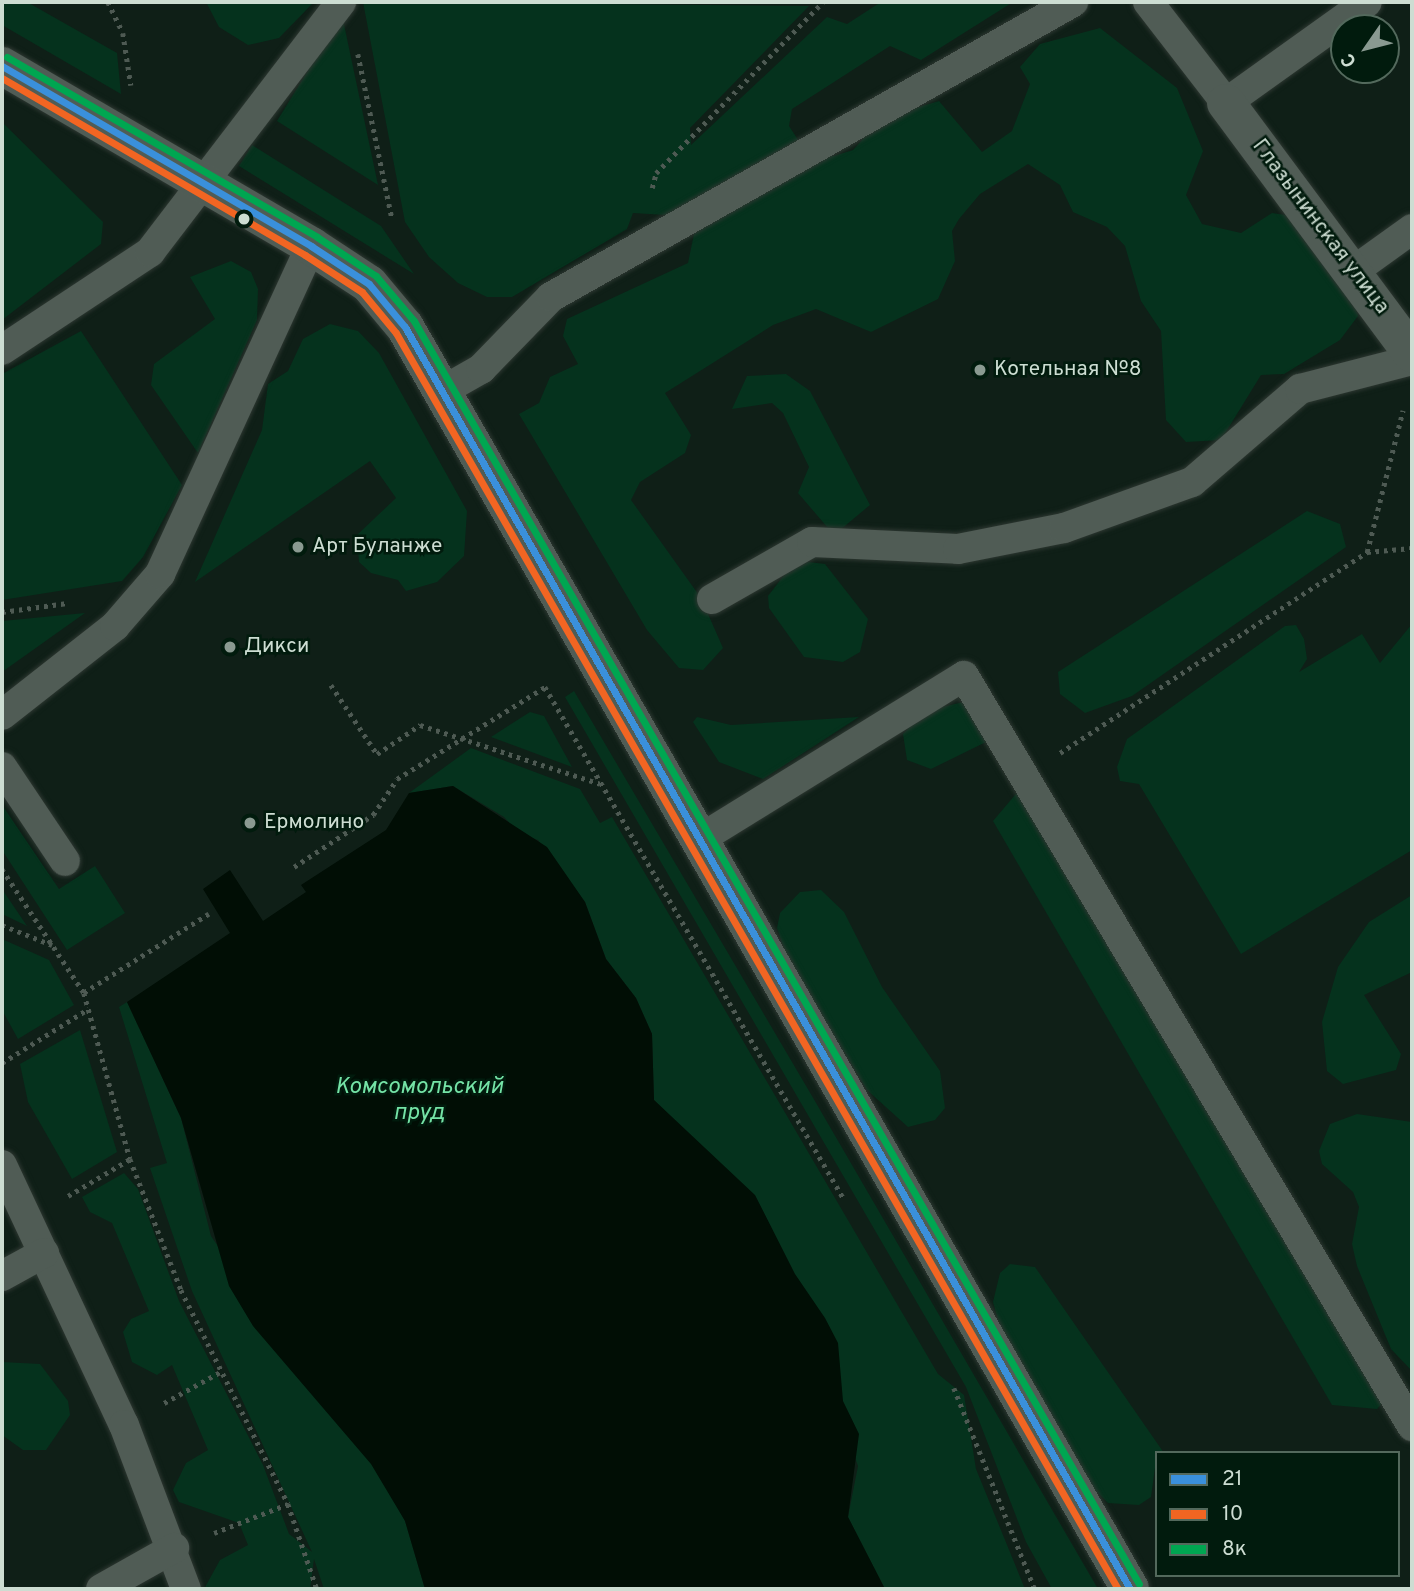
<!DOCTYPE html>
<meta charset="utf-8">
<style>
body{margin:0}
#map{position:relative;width:1414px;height:1591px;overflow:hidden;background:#0f1f17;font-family:Overpass,sans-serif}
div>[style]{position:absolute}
.green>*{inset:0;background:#05321d}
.water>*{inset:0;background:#010e05}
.path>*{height:4.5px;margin-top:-2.25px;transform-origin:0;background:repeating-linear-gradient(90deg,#4e5a53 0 3.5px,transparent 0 8.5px)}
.roads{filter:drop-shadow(0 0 2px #2d3731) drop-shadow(0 0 2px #2d3731)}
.service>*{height:30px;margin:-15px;padding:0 15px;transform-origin:15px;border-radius:15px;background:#505c55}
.minor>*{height:38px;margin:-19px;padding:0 19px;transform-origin:19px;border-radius:19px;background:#505c55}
.bus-1>*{height:7px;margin:-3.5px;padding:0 3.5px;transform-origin:3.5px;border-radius:3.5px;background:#3a90db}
.bus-2>*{height:7px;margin:-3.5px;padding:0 3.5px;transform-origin:3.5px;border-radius:3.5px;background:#f26522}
.bus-3>*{height:7px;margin:-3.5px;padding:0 3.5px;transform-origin:3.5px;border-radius:3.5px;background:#00a651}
.dots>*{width:19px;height:19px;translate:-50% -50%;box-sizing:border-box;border:4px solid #011b0d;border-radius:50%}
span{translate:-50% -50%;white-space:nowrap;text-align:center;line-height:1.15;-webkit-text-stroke:5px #011b0d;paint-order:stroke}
.street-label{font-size:21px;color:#cdddd2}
.poi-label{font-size:21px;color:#cdddd2}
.left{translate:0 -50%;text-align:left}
.water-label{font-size:23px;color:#74e3a6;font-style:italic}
.frame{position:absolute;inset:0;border:4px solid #cdddd2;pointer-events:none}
.legend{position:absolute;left:1155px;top:1451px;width:245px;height:126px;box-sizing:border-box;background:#011b0d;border:2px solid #53695c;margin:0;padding:9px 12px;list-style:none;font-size:21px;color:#cdddd2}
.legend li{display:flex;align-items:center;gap:14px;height:35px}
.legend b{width:35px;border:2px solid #53695c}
.north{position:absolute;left:1330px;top:14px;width:70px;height:70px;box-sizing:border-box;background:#011b0d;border:2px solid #53695c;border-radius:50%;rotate:235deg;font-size:19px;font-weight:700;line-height:28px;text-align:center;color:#cdddd2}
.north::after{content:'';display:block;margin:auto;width:24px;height:32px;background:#8a9a91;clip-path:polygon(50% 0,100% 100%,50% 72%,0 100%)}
</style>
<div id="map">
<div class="green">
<i style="clip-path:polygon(2px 2px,27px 2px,117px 53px,121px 94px,2px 25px)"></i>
<i style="clip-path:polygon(206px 2px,314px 2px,279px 38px,248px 45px,219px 27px)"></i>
<i style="clip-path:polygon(363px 2px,809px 6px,690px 128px,691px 145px,827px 17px,847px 24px,881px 2px,1013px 2px,921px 60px,890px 46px,792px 109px,789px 126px,804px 149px,834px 156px,853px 150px,882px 118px,939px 101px,982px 152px,1012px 131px,1030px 84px,1020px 67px,1040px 44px,1100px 28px,1177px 88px,1203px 151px,1186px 195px,1202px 224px,1241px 233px,1272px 213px,1292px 216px,1356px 302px,1358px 316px,1340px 340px,1284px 374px,1261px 375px,1221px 440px,1186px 442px,1166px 420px,1161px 331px,1141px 301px,1125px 246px,1107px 227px,1073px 212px,1060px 185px,1028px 164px,980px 194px,959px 219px,952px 231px,955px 261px,938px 299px,871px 332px,816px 309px,773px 325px,665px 393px,691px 435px,685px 453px,640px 482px,631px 500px,701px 598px,723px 648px,703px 670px,679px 668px,647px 630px,519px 414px,539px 403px,550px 377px,578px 364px,563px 336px,567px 319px,688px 263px,694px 234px,682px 216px,633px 213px,627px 229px,512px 297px,487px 297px,458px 283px,429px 257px,405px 222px)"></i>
<i style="clip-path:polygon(342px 15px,378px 185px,277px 121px)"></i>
<i style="clip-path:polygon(2px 122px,103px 222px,101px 244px,2px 320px)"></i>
<i style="clip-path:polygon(252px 145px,381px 226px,414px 274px,239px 166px)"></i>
<i style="clip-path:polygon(231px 261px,251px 272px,258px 289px,257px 320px,198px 453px,151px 385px,154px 364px,215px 319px,190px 277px)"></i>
<i style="clip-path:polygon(330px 324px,358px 331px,379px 353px,467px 511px,464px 556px,437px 582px,406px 591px,398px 580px,371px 573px,359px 562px,357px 535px,396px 498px,370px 461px,195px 582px,262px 430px,268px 384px,288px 371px,303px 339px)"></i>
<i style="clip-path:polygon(81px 331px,182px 485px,143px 557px,122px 581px,2px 600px,2px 374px)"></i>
<i style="clip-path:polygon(786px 374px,810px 391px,870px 505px,834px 535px,798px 493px,809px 467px,783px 413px,772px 403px,732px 409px,747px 376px)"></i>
<i style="clip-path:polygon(1307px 511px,1340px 524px,1346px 547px,1132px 696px,1085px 713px,1060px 694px,1058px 672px)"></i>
<i style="clip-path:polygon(808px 562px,825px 564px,868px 619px,860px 652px,843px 662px,804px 657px,769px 608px,768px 596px,785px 574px)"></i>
<i style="clip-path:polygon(85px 613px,2px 672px,2px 621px)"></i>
<i style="clip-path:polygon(1412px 624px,1412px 850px,1241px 954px,1139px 784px,1120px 781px,1117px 767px,1127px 739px,1285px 626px,1296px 625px,1304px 639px,1307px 659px,1299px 672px,1362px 634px,1380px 663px)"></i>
<i style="clip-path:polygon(574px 691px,812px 1096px,1098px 1589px,1052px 1589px,1026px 1542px,966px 1387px,565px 697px)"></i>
<i style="clip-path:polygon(972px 700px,988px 741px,931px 769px,907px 760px,903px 734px,925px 711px)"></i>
<i style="clip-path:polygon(530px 712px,544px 716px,572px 767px,491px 737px)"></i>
<i style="clip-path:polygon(697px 717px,731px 725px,859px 717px,763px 779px,719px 762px,693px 722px)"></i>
<i style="clip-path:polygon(471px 748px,580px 789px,600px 823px,612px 817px,938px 1374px,964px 1395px,976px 1469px,1025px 1589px,885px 1589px,848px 1517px,858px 1466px,774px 1234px,760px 1206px,654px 1100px,652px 1034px,636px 998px,606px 959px,585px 902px,538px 840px,520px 834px,504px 817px,453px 786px,409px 793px)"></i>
<i style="clip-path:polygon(1021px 788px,1401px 1382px,1377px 1409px,1332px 1405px,993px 821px)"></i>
<i style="clip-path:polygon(2px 805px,59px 889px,95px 866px,125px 913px,67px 950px,2px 850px)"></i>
<i style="clip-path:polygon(2px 889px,27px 926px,2px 914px)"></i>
<i style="clip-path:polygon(821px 890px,844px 912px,882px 987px,940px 1071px,945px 1108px,935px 1120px,908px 1127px,867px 1090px,787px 958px,777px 928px,780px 913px,800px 892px)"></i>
<i style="clip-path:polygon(1412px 895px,1412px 972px,1364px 995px,1401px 1054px,1396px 1070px,1343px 1084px,1327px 1071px,1322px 1022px,1338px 967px,1369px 922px)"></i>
<i style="clip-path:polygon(2px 939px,49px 960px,74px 1005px,18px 1039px,2px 1010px)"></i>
<i style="clip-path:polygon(127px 1002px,181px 1118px,211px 1236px,328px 1408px,344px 1395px,405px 1521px,425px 1589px,324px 1589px,314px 1559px,310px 1589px,204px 1589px,220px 1560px,248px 1545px,239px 1523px,179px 1502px,173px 1490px,186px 1463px,208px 1450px,172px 1365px,157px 1375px,132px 1362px,123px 1332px,131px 1319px,149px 1311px,112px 1223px,90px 1212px,82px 1197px,124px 1173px,138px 1189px,179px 1301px,263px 1465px,289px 1534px,312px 1552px,192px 1291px,150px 1168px,167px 1163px,119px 1007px)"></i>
<i style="clip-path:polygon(80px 1030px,117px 1152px,72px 1179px,28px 1102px,20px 1064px)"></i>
<i style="clip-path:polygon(1357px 1114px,1412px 1122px,1412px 1371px,1391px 1349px,1357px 1266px,1352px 1244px,1359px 1207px,1353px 1192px,1322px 1164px,1319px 1151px,1330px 1124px)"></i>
<i style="clip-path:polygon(1010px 1264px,1035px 1267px,1164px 1453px,1157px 1453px,1151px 1497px,1139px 1505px,1108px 1503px,1085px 1480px,1006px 1349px,993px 1302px,1000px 1273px)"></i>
<i style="clip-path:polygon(2px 1362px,40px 1364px,68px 1401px,70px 1415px,46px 1450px,23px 1450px,2px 1435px)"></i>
</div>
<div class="water">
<i style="clip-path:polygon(453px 786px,547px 847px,585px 902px,606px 959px,636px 998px,652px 1034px,654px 1100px,755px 1195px,795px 1274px,825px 1318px,838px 1343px,843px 1401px,859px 1434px,848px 1517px,885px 1589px,425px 1589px,405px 1521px,371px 1464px,253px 1326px,229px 1286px,181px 1118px,127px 1002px,230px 933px,203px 889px,230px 870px,263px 921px,306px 892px,301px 885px,386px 830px,409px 793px)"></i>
</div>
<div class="path">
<i style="left:108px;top:2px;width:34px;rotate:64deg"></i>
<i style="left:123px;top:33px;width:53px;rotate:81.3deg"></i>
<i style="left:358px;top:54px;width:167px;rotate:78.3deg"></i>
<i style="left:652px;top:188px;width:16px;rotate:-75deg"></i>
<i style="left:656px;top:173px;width:239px;rotate:-45.7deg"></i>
<i style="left:1367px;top:552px;width:146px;rotate:-75.8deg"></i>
<i style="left:2px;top:612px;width:66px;rotate:-7.9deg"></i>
<i style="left:331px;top:685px;width:83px;rotate:56.3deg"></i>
<i style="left:377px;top:754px;width:52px;rotate:-34deg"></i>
<i style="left:420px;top:725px;width:189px;rotate:18.1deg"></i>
<i style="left:1060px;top:753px;width:367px;rotate:-33.2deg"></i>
<i style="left:1367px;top:552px;width:45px;rotate:-5.1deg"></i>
<i style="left:294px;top:867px;width:95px;rotate:-33.4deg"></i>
<i style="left:373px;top:815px;width:43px;rotate:-56.3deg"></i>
<i style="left:397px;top:779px;width:174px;rotate:-31.9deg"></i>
<i style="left:545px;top:687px;width:593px;rotate:59.72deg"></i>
<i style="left:2px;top:869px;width:149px;rotate:56.5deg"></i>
<i style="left:209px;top:914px;width:148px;rotate:147.7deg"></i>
<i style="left:84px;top:993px;width:172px;rotate:74.5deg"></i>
<i style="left:130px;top:1159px;width:141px;rotate:68.7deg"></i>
<i style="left:181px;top:1290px;width:239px;rotate:63.4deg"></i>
<i style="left:288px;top:1504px;width:90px;rotate:71.2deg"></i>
<i style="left:2px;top:925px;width:54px;rotate:21.8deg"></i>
<i style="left:2px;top:1063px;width:102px;rotate:-32.1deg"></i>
<i style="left:68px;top:1196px;width:72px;rotate:-30.8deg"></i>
<i style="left:954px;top:1388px;width:217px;rotate:68.1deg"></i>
<i style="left:164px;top:1403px;width:66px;rotate:-28.9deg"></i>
<i style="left:214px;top:1533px;width:79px;rotate:-21.4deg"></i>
</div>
<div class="roads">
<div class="service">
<i style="left:1148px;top:2px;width:128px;rotate:52.3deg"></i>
<i style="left:1226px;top:103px;width:173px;rotate:-35.6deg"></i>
<i style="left:1355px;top:270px;width:70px;rotate:-35.7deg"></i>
<i style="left:2px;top:350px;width:178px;rotate:-33.5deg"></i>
<i style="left:150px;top:252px;width:315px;rotate:-52.6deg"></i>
<i style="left:444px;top:390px;width:43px;rotate:-29.6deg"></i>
<i style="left:481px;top:369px;width:100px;rotate:-45.8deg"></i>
<i style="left:551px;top:297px;width:600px;rotate:-29.47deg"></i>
<i style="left:712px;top:599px;width:115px;rotate:-29.7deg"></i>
<i style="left:812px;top:542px;width:146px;rotate:2.7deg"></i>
<i style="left:958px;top:549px;width:108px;rotate:-11.2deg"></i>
<i style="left:1064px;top:528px;width:136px;rotate:-19.8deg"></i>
<i style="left:1192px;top:482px;width:143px;rotate:-40.7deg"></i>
<i style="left:1300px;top:389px;width:116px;rotate:-14.5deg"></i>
<i style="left:2px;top:715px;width:144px;rotate:-38.2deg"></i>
<i style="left:115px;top:626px;width:69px;rotate:-49.1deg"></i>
<i style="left:160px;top:574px;width:361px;rotate:-65.3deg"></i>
<i style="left:2px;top:767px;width:113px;rotate:56.2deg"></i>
<i style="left:700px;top:839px;width:310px;rotate:-31.7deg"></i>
<i style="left:964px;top:676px;width:874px;rotate:59.15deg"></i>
<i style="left:2px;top:1165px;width:287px;rotate:64.9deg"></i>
<i style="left:124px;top:1425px;width:175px;rotate:69.3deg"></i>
<i style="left:2px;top:1276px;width:48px;rotate:-28.7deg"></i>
<i style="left:101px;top:1589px;width:84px;rotate:-29.3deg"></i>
</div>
<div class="minor">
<i style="left:2px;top:66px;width:358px;rotate:30.2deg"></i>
<i style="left:311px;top:246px;width:69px;rotate:33.2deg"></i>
<i style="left:369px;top:284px;width:56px;rotate:50.1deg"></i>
<i style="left:405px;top:327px;width:1455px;rotate:60.12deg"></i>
<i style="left:1226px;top:103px;width:312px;rotate:53.4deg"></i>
</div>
</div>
<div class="bus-1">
<i style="left:2px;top:66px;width:358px;rotate:30.2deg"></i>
<i style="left:311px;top:246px;width:69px;rotate:33.2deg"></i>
<i style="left:369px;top:284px;width:56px;rotate:50.1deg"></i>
<i style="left:405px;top:327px;width:1455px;rotate:60.12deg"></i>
</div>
<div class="bus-2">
<i style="left:2px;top:78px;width:351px;rotate:30.3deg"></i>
<i style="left:305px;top:255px;width:68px;rotate:33deg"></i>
<i style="left:362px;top:292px;width:53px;rotate:50.3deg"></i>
<i style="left:396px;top:333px;width:1449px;rotate:60.11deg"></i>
</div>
<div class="bus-3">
<i style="left:7px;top:57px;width:358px;rotate:30.1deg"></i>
<i style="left:317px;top:237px;width:71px;rotate:33.5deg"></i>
<i style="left:376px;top:276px;width:59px;rotate:49.8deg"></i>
<i style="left:414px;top:321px;width:1456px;rotate:60.14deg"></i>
</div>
<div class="dots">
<i style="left:244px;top:219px;background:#cdddd2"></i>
<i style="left:980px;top:370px;background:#8a9a91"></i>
<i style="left:298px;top:547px;background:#8a9a91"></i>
<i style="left:230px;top:647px;background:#8a9a91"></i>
<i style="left:250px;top:823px;background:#8a9a91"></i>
</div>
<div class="street-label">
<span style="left:1320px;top:227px;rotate:53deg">Глазынинская улица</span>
</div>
<div class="poi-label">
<span class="left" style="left:994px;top:370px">Котельная №8</span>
<span class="left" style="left:312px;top:547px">Арт Буланже</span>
<span class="left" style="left:244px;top:647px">Дикси</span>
<span class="left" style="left:264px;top:823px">Ермолино</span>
</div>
<div class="water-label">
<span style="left:419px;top:1101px">Комсомольский<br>пруд</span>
</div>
<div class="frame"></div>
<ul class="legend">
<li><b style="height:9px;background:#3a90db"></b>21</li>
<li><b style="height:9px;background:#f26522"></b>10</li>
<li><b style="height:9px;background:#00a651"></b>8к</li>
</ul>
<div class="north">С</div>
</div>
